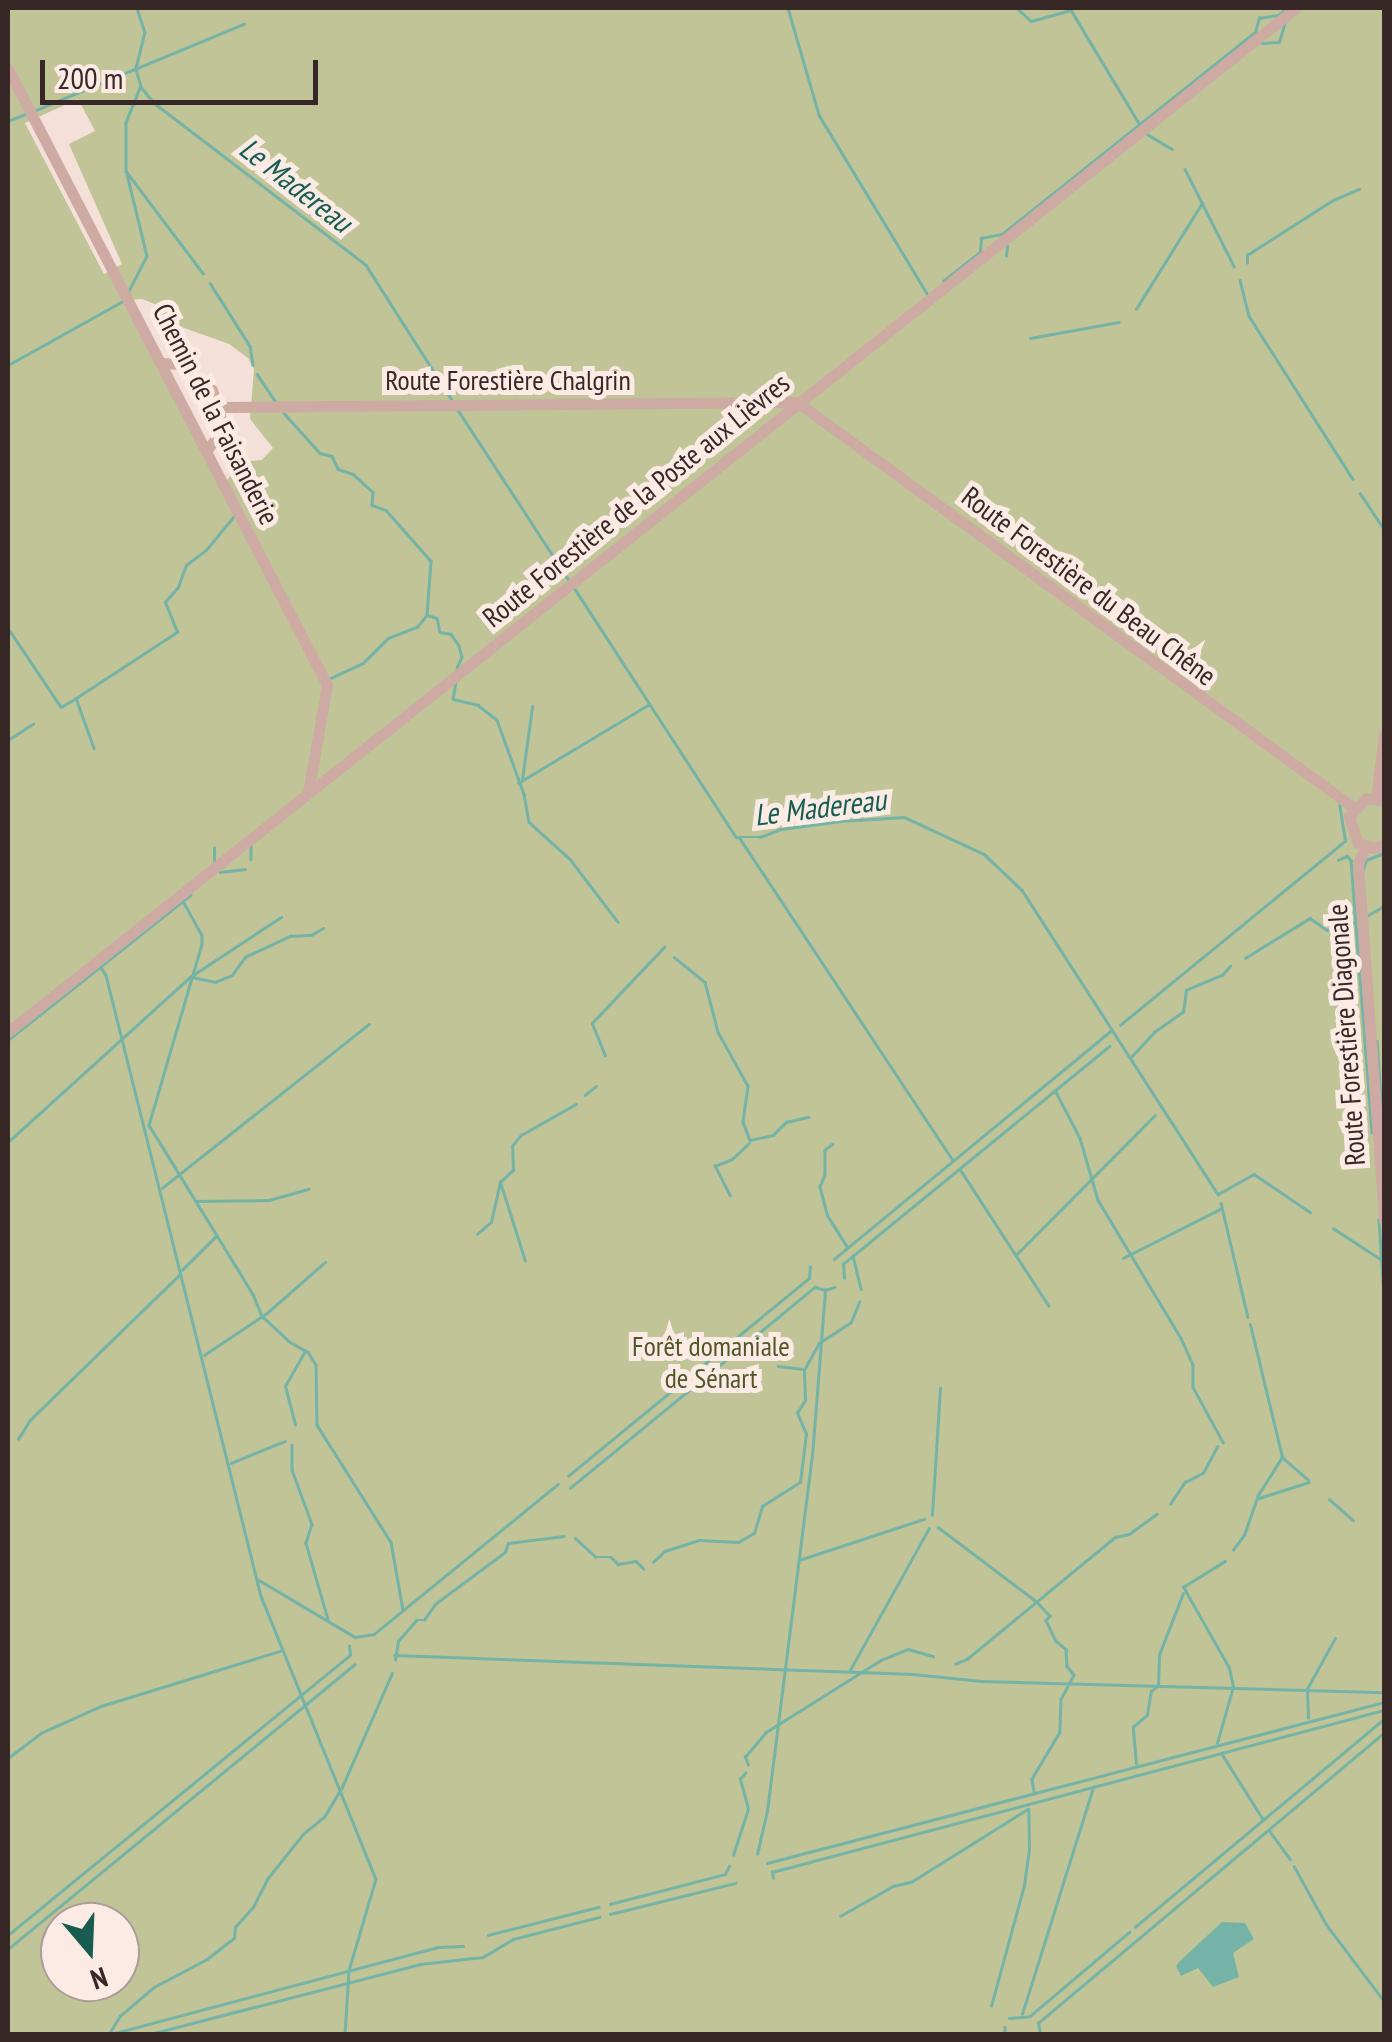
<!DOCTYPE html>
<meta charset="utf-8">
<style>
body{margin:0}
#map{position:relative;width:1392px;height:2042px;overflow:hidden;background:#f4e0d8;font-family:"PT Sans Narrow",sans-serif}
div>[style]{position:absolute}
.green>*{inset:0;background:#c0c497}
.water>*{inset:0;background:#74b3a6}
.stream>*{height:2.5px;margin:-1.25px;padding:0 1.25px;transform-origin:1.25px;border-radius:1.25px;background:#74b3a6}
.minor>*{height:11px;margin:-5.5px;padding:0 5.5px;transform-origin:5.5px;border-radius:5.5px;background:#cdaba3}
span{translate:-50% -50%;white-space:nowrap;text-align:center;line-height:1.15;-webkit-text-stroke:10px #fbebe4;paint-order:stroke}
.street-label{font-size:28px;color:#372726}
.park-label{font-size:28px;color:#525727}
.water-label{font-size:30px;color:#175c4f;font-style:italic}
.frame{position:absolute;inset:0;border:10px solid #372726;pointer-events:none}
.north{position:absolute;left:40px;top:1902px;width:100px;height:100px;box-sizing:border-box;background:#fbebe4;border:2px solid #ad9d98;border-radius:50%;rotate:161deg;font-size:28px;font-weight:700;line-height:40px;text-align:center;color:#372726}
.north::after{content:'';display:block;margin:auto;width:35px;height:45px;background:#175c4f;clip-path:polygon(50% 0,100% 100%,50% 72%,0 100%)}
.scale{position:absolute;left:40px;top:60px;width:278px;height:45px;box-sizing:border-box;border:5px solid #372726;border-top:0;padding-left:12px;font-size:30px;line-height:35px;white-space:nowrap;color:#372726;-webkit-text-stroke:8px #fbebe4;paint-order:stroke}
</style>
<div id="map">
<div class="green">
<i style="clip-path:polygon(evenodd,8px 8px,1384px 8px,1384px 2034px,8px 2034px,8px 8px,78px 99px,95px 131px,69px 144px,122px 264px,104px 274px,25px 123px,78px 99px,8px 8px,142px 299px,160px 306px,162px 320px,229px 344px,248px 358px,254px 369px,250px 419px,273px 448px,262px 460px,241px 462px,225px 483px,129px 300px,142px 299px,8px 8px,60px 1922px,120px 1922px,120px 1982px,60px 1982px,60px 1922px)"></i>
</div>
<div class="water">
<i style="clip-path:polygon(1222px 1922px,1245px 1923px,1254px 1939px,1233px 1953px,1239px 1977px,1213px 1987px,1198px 1968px,1181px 1976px,1176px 1966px,1180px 1961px)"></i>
</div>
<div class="stream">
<i style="left:137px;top:8px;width:25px;rotate:72deg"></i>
<i style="left:145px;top:32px;width:38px;rotate:104deg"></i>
<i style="left:136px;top:69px;width:19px;rotate:74deg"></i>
<i style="left:141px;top:87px;width:19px;rotate:51deg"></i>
<i style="left:153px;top:102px;width:268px;rotate:37.4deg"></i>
<i style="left:366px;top:265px;width:160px;rotate:57.5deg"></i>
<i style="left:788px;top:8px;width:111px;rotate:73.8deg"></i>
<i style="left:819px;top:115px;width:208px;rotate:58.8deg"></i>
<i style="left:1017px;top:8px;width:19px;rotate:43deg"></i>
<i style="left:1031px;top:21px;width:41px;rotate:-15.4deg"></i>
<i style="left:1071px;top:10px;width:132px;rotate:59deg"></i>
<i style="left:1262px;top:43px;width:17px;rotate:-3deg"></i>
<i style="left:1279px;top:42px;width:19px;rotate:-74deg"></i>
<i style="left:140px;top:88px;width:37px;rotate:112deg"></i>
<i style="left:126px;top:122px;width:49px;rotate:90deg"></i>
<i style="left:126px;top:171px;width:128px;rotate:53deg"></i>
<i style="left:36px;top:110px;width:225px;rotate:-22.5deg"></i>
<i style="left:8px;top:121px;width:18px;rotate:-22deg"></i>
<i style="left:1147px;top:134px;width:29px;rotate:31deg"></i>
<i style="left:1185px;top:169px;width:109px;rotate:63.2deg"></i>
<i style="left:127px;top:174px;width:84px;rotate:76.3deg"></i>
<i style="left:147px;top:256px;width:38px;rotate:117deg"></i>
<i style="left:1006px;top:256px;width:10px;rotate:-84deg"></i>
<i style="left:1247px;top:263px;width:8px;rotate:-90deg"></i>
<i style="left:1247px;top:255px;width:102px;rotate:-32.6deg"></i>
<i style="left:1333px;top:200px;width:28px;rotate:-23deg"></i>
<i style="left:1240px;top:280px;width:37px;rotate:76deg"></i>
<i style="left:1249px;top:316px;width:193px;rotate:57.5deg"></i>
<i style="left:943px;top:281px;width:47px;rotate:-38.1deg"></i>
<i style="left:980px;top:252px;width:14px;rotate:-86deg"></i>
<i style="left:981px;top:238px;width:21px;rotate:-11deg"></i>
<i style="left:1002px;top:234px;width:324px;rotate:-38.6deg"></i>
<i style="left:1255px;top:32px;width:15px;rotate:-74deg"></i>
<i style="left:1259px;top:18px;width:19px;rotate:-9deg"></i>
<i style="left:1278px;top:15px;width:11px;rotate:-38deg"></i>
<i style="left:210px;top:283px;width:75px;rotate:57.6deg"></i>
<i style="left:250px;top:346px;width:19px;rotate:81deg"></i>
<i style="left:1136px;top:309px;width:125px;rotate:-58.1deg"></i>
<i style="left:1030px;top:338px;width:90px;rotate:-10.2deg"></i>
<i style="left:8px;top:365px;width:132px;rotate:-29.1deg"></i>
<i style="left:257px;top:374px;width:32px;rotate:56deg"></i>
<i style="left:458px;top:410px;width:202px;rotate:56.9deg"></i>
<i style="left:284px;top:413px;width:54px;rotate:48deg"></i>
<i style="left:320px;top:453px;width:12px;rotate:14deg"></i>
<i style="left:332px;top:456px;width:14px;rotate:65deg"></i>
<i style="left:338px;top:469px;width:16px;rotate:18deg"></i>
<i style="left:353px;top:474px;width:27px;rotate:42deg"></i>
<i style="left:373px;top:492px;width:13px;rotate:94deg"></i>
<i style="left:372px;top:505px;width:15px;rotate:20deg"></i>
<i style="left:386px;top:510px;width:68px;rotate:48.6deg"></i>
<i style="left:431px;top:561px;width:54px;rotate:94.2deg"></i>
<i style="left:427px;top:615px;width:10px;rotate:17deg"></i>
<i style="left:437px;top:618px;width:14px;rotate:78deg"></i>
<i style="left:440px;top:632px;width:11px;rotate:10deg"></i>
<i style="left:451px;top:634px;width:14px;rotate:56deg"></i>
<i style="left:459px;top:646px;width:11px;rotate:75deg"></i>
<i style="left:462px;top:657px;width:12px;rotate:114deg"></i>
<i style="left:1360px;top:493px;width:43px;rotate:56.3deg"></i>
<i style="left:575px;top:589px;width:296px;rotate:57deg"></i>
<i style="left:736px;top:837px;width:24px"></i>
<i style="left:760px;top:837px;width:22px;rotate:-21deg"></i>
<i style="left:781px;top:829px;width:60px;rotate:-7.7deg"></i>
<i style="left:840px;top:821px;width:64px;rotate:-3.6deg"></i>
<i style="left:904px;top:817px;width:88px;rotate:24.8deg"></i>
<i style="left:984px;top:854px;width:52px;rotate:43.5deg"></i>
<i style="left:1022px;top:890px;width:362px;rotate:57.2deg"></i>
<i style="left:1218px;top:1194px;width:41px;rotate:-29.1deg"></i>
<i style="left:1254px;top:1174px;width:68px;rotate:34.2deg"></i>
<i style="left:8px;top:628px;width:95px;rotate:56.1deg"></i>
<i style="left:61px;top:707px;width:17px;rotate:-31deg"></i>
<i style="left:76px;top:698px;width:53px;rotate:70.2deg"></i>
<i style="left:331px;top:678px;width:35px;rotate:-25deg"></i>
<i style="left:363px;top:663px;width:35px;rotate:-45deg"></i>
<i style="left:388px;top:638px;width:31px;rotate:-21deg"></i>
<i style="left:417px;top:627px;width:13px;rotate:-51deg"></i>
<i style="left:456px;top:681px;width:18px;rotate:99deg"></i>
<i style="left:453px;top:699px;width:26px;rotate:13deg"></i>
<i style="left:478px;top:705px;width:24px;rotate:38deg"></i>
<i style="left:497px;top:720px;width:79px;rotate:70deg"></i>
<i style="left:524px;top:794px;width:28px;rotate:80deg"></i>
<i style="left:529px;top:822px;width:55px;rotate:42.1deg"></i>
<i style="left:570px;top:859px;width:79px;rotate:52.7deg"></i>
<i style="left:76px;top:698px;width:121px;rotate:-33.2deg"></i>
<i style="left:177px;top:632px;width:32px;rotate:-112deg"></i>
<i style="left:165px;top:602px;width:20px;rotate:-49deg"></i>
<i style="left:178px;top:587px;width:23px;rotate:-70deg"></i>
<i style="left:186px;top:565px;width:25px;rotate:-37deg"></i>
<i style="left:206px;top:550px;width:44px;rotate:-50.5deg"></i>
<i style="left:8px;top:740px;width:30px;rotate:-33deg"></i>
<i style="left:522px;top:780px;width:74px;rotate:-82.2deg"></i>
<i style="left:518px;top:783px;width:152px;rotate:-31deg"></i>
<i style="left:739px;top:837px;width:387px;rotate:56.5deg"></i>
<i style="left:251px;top:846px;width:13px;rotate:90deg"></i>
<i style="left:1338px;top:860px;width:10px;rotate:-24deg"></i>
<i style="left:1347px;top:856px;width:6px;rotate:45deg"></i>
<i style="left:1351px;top:860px;width:273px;rotate:85.6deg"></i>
<i style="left:214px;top:861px;width:13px;rotate:-90deg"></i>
<i style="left:1363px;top:869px;width:9px;rotate:-72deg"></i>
<i style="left:1366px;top:860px;width:19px;rotate:-21deg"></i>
<i style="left:220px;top:872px;width:25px;rotate:-7deg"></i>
<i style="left:183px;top:901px;width:39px;rotate:61deg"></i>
<i style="left:202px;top:935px;width:9px;rotate:90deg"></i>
<i style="left:202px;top:944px;width:189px;rotate:106.3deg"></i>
<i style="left:149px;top:1125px;width:198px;rotate:58.4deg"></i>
<i style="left:253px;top:1294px;width:24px;rotate:68deg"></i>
<i style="left:262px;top:1316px;width:38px;rotate:43deg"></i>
<i style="left:290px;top:1342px;width:21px;rotate:29deg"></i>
<i style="left:308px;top:1352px;width:15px;rotate:58deg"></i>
<i style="left:316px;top:1365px;width:60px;rotate:89deg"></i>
<i style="left:317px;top:1425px;width:138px;rotate:57.7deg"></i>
<i style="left:391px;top:1542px;width:69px;rotate:80deg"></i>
<i style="left:1368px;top:915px;width:18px;rotate:-29deg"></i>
<i style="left:674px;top:957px;width:40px;rotate:39deg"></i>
<i style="left:705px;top:982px;width:52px;rotate:75.4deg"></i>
<i style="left:718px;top:1032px;width:62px;rotate:60.9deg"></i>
<i style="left:748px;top:1086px;width:36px;rotate:98deg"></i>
<i style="left:743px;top:1122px;width:19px;rotate:69deg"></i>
<i style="left:750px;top:1140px;width:24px;rotate:-12deg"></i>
<i style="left:773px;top:1135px;width:18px;rotate:-45deg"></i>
<i style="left:786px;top:1122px;width:23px;rotate:-13deg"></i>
<i style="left:1245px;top:958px;width:76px;rotate:-31.6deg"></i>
<i style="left:1310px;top:918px;width:21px;rotate:35deg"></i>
<i style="left:1327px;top:930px;width:27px;rotate:-15deg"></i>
<i style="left:99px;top:964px;width:13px;rotate:58deg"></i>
<i style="left:106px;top:975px;width:640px;rotate:75.99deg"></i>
<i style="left:261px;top:1596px;width:305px;rotate:67.9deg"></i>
<i style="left:376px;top:1879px;width:96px;rotate:106.4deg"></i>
<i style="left:349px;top:1971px;width:63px;rotate:93.6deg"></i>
<i style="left:192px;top:977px;width:24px;rotate:12deg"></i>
<i style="left:215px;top:982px;width:18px;rotate:-22deg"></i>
<i style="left:232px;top:975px;width:22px;rotate:-54deg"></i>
<i style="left:245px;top:957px;width:50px;rotate:-25deg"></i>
<i style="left:290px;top:936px;width:21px;rotate:-3deg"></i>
<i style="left:311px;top:935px;width:14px;rotate:-30deg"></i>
<i style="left:1120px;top:1025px;width:291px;rotate:-39.3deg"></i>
<i style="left:1345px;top:841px;width:36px;rotate:-99deg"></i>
<i style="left:8px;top:1040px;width:233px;rotate:-38.5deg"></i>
<i style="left:1377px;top:1041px;width:103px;rotate:86.1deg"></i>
<i style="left:605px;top:1056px;width:35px;rotate:-112deg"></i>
<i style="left:592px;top:1023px;width:105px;rotate:-46.5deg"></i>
<i style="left:1131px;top:1057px;width:34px;rotate:-47deg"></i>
<i style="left:1154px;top:1032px;width:35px;rotate:-35deg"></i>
<i style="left:1183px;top:1012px;width:22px;rotate:-82deg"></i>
<i style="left:1186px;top:990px;width:39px;rotate:-23deg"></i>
<i style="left:1222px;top:975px;width:12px;rotate:-48deg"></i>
<i style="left:1055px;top:1090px;width:54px;rotate:62.5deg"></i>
<i style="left:1080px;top:1138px;width:65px;rotate:73.8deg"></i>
<i style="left:1098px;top:1200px;width:161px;rotate:59deg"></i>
<i style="left:1181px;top:1338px;width:30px;rotate:66deg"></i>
<i style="left:1193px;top:1365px;width:22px;rotate:90deg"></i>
<i style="left:1193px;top:1387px;width:63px;rotate:61.4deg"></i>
<i style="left:585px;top:1095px;width:14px;rotate:-39deg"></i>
<i style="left:8px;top:1142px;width:246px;rotate:-42.2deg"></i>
<i style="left:190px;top:977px;width:109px;rotate:-33.4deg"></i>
<i style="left:833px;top:1144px;width:10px;rotate:143deg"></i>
<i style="left:825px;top:1150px;width:25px;rotate:90deg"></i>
<i style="left:825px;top:1175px;width:13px;rotate:113deg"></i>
<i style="left:820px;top:1187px;width:30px;rotate:75deg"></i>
<i style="left:828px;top:1216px;width:36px;rotate:58deg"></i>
<i style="left:960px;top:1169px;width:163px;rotate:57deg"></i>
<i style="left:162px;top:1188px;width:264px;rotate:-38.4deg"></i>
<i style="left:730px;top:1196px;width:34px;rotate:-117deg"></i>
<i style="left:715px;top:1166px;width:18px;rotate:-22deg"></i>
<i style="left:732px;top:1159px;width:23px;rotate:-43deg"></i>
<i style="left:196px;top:1201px;width:73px;rotate:-0.8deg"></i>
<i style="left:269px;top:1200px;width:41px;rotate:-15.8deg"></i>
<i style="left:1221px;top:1203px;width:117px;rotate:76.7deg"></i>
<i style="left:1379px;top:1220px;width:75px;rotate:86.2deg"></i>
<i style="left:1333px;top:1228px;width:59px;rotate:33.1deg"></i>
<i style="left:477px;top:1234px;width:18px;rotate:-41deg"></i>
<i style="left:491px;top:1222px;width:41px;rotate:-77.3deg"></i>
<i style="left:1016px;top:1255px;width:197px;rotate:-45.2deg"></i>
<i style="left:853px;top:1256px;width:34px;rotate:76deg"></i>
<i style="left:1123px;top:1258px;width:109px;rotate:-26.8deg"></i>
<i style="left:834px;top:1259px;width:359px;rotate:-39.5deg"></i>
<i style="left:525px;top:1261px;width:83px;rotate:-107.6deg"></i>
<i style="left:500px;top:1182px;width:18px;rotate:-43deg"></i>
<i style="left:513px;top:1170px;width:24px;rotate:-92deg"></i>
<i style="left:512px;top:1146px;width:14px;rotate:-51deg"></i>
<i style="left:521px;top:1135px;width:63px;rotate:-29.4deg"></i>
<i style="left:182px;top:1270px;width:47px;rotate:-45deg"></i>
<i style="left:844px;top:1278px;width:14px;rotate:-94deg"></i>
<i style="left:843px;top:1264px;width:344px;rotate:-39.3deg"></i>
<i style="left:204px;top:1355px;width:76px;rotate:-33.7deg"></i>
<i style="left:267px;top:1313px;width:77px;rotate:-41.3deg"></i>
<i style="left:778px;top:1366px;width:23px;rotate:7deg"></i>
<i style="left:295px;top:1425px;width:40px;rotate:-104.4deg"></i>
<i style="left:285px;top:1386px;width:40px;rotate:-60.3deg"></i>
<i style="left:18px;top:1439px;width:22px;rotate:-58deg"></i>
<i style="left:30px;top:1420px;width:209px;rotate:-44.2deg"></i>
<i style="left:292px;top:1445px;width:25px;rotate:90deg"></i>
<i style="left:292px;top:1470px;width:58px;rotate:69.7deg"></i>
<i style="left:312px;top:1524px;width:20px;rotate:108deg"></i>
<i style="left:306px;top:1543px;width:79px;rotate:73.9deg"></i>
<i style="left:1282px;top:1457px;width:35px;rotate:41deg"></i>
<i style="left:231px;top:1463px;width:58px;rotate:-22.2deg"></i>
<i style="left:568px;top:1476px;width:312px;rotate:-39.4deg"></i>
<i style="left:809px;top:1278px;width:11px;rotate:-85deg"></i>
<i style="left:570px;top:1488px;width:317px;rotate:-39.4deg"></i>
<i style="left:815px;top:1287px;width:10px;rotate:17deg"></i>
<i style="left:1259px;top:1498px;width:52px;rotate:-17.7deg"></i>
<i style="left:1329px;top:1499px;width:32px;rotate:41deg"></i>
<i style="left:1170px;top:1504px;width:27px;rotate:-56deg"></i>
<i style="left:1185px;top:1482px;width:20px;rotate:-27deg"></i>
<i style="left:1203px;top:1473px;width:30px;rotate:-62deg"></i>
<i style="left:932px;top:1515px;width:127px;rotate:-86.4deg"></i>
<i style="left:938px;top:1527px;width:124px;rotate:37.1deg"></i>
<i style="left:1037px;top:1602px;width:19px;rotate:47deg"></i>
<i style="left:1050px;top:1616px;width:6px;rotate:135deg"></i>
<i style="left:1046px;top:1620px;width:23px;rotate:65deg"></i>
<i style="left:1056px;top:1641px;width:13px;rotate:39deg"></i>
<i style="left:1066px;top:1649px;width:17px;rotate:87deg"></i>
<i style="left:1067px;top:1666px;width:11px;rotate:52deg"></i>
<i style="left:1074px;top:1675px;width:27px;rotate:118deg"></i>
<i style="left:1061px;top:1699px;width:33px;rotate:92deg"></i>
<i style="left:1060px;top:1732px;width:55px;rotate:120.8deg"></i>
<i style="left:1032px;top:1779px;width:12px;rotate:81deg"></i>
<i style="left:575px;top:1538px;width:28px;rotate:42deg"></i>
<i style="left:596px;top:1557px;width:15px"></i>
<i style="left:611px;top:1557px;width:10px;rotate:45deg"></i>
<i style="left:618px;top:1564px;width:18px;rotate:-9deg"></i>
<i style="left:636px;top:1561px;width:11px;rotate:45deg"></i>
<i style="left:1233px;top:1550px;width:19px;rotate:-54deg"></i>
<i style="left:1244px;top:1535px;width:42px;rotate:-70.7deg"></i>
<i style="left:1258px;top:1495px;width:45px;rotate:-57.7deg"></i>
<i style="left:1282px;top:1457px;width:136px;rotate:-103.6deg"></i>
<i style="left:799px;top:1560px;width:132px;rotate:-18.2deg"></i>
<i style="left:653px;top:1562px;width:16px;rotate:-43deg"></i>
<i style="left:665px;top:1551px;width:36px;rotate:-18deg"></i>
<i style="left:699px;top:1540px;width:39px;rotate:3deg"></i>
<i style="left:738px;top:1542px;width:18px;rotate:-29deg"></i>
<i style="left:754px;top:1533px;width:28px;rotate:-73deg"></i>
<i style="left:762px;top:1506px;width:45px;rotate:-32.3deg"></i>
<i style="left:800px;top:1482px;width:48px;rotate:-82.9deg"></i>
<i style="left:806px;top:1434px;width:23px;rotate:-113deg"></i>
<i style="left:797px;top:1413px;width:15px;rotate:-58deg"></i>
<i style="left:805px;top:1400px;width:30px;rotate:-92deg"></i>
<i style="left:804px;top:1370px;width:31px;rotate:-61deg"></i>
<i style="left:819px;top:1343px;width:38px;rotate:-33deg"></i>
<i style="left:851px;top:1322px;width:22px;rotate:-68deg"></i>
<i style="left:259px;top:1580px;width:112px;rotate:30.7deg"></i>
<i style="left:355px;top:1637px;width:19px;rotate:-9deg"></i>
<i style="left:374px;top:1634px;width:237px;rotate:-39.2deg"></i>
<i style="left:394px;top:1655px;width:519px;rotate:2.1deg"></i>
<i style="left:913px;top:1674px;width:68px;rotate:5.9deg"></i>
<i style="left:981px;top:1681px;width:403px;rotate:1.6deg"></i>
<i style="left:395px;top:1660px;width:19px;rotate:-81deg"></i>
<i style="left:398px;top:1641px;width:28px;rotate:-49deg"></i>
<i style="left:416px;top:1620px;width:8px"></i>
<i style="left:424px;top:1620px;width:19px;rotate:-55deg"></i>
<i style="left:435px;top:1604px;width:87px;rotate:-36.6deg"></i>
<i style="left:505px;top:1552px;width:9px;rotate:-72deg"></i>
<i style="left:508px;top:1543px;width:56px;rotate:-7.1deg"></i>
<i style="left:955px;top:1664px;width:13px;rotate:-23deg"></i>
<i style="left:967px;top:1659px;width:192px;rotate:-39.5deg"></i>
<i style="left:1115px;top:1537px;width:14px;rotate:-12deg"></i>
<i style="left:1129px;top:1534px;width:34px;rotate:-36deg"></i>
<i style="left:850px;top:1670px;width:162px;rotate:-60.9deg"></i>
<i style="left:1308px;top:1718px;width:29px;rotate:-92deg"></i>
<i style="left:1307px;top:1689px;width:58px;rotate:-61.2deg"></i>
<i style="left:1217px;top:1743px;width:58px;rotate:-74.1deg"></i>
<i style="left:1233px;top:1687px;width:19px;rotate:-102deg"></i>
<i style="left:1229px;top:1668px;width:93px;rotate:-119.6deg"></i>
<i style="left:1183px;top:1587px;width:49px;rotate:-31.8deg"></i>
<i style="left:1222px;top:1754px;width:77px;rotate:57.8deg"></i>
<i style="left:8px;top:1758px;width:41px;rotate:-37.1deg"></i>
<i style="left:41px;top:1733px;width:66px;rotate:-24.2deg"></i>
<i style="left:101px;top:1706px;width:187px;rotate:-17.1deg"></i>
<i style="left:1136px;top:1764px;width:37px;rotate:-95deg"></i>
<i style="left:1133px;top:1727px;width:18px;rotate:-41deg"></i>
<i style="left:1147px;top:1715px;width:24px;rotate:-81deg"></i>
<i style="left:1151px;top:1691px;width:9px;rotate:-36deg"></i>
<i style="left:1158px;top:1686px;width:31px;rotate:-88deg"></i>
<i style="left:1159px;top:1655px;width:66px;rotate:-68.8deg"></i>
<i style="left:748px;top:1765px;width:9px;rotate:-111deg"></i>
<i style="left:745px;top:1757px;width:33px;rotate:-50deg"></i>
<i style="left:766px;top:1732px;width:136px;rotate:-32.1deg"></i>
<i style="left:881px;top:1660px;width:29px;rotate:-22deg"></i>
<i style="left:908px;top:1649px;width:26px;rotate:16deg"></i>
<i style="left:1269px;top:1830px;width:36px;rotate:54deg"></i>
<i style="left:757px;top:1854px;width:44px;rotate:-76.9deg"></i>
<i style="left:767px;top:1811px;width:358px;rotate:-82.8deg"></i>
<i style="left:812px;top:1456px;width:167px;rotate:-85.5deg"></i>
<i style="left:825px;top:1290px;width:10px;rotate:-17deg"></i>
<i style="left:733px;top:1855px;width:48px;rotate:-71.9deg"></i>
<i style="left:748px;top:1809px;width:31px;rotate:-105deg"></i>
<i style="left:740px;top:1779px;width:8px;rotate:-50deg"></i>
<i style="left:767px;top:1863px;width:638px;rotate:-14.62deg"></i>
<i style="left:1294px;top:1866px;width:66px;rotate:61.1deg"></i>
<i style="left:1326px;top:1924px;width:96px;rotate:53deg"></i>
<i style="left:773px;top:1878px;width:6px;rotate:-99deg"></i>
<i style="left:772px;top:1872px;width:633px;rotate:-14.83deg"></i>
<i style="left:610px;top:1904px;width:119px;rotate:-14.6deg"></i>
<i style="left:725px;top:1874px;width:9px;rotate:-63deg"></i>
<i style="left:610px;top:1914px;width:129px;rotate:-13.9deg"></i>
<i style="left:840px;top:1916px;width:61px;rotate:-29.5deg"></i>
<i style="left:893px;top:1886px;width:18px;rotate:-13deg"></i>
<i style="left:911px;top:1882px;width:138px;rotate:-32deg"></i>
<i style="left:1135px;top:1927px;width:324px;rotate:-39.9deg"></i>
<i style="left:8px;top:1935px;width:442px;rotate:-39.3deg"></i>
<i style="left:350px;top:1655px;width:9px;rotate:-96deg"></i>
<i style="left:488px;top:1935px;width:114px;rotate:-14.3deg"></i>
<i style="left:8px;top:1949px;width:448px;rotate:-39.4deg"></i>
<i style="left:991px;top:2006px;width:125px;rotate:-74.7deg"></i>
<i style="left:1024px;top:1885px;width:35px;rotate:-82deg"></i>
<i style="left:1029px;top:1850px;width:39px;rotate:-91deg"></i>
<i style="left:1022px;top:2014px;width:238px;rotate:-72.6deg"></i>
<i style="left:1009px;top:2018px;width:21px;rotate:-5deg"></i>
<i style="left:1030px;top:2016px;width:130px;rotate:-40.3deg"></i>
<i style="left:1005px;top:2027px;width:7px;rotate:90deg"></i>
<i style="left:1040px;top:2033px;width:10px;rotate:-101deg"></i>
<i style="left:1038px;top:2023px;width:451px;rotate:-40deg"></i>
<i style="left:109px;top:2034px;width:21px;rotate:-59deg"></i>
<i style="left:120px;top:2016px;width:45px;rotate:-40.5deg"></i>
<i style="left:154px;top:1987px;width:60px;rotate:-27.8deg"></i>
<i style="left:207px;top:1959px;width:34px;rotate:-38deg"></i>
<i style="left:234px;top:1938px;width:11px;rotate:-85deg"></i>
<i style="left:235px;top:1927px;width:27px;rotate:-48deg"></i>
<i style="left:253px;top:1907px;width:33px;rotate:-63deg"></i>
<i style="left:268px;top:1878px;width:56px;rotate:-51.5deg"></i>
<i style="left:303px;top:1834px;width:27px;rotate:-39deg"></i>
<i style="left:324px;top:1817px;width:35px;rotate:-59deg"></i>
<i style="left:342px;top:1787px;width:124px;rotate:-66.3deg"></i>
<i style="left:111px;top:2034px;width:337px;rotate:-14.9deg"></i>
<i style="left:437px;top:1947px;width:26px;rotate:-2deg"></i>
<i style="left:150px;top:2034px;width:279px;rotate:-14.5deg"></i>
<i style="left:420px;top:1964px;width:63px;rotate:-6.3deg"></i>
<i style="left:483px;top:1957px;width:35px;rotate:-31deg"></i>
<i style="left:513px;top:1939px;width:89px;rotate:-14.3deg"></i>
</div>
<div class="minor">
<i style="left:8px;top:69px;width:694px;rotate:62.62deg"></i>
<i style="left:327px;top:685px;width:110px;rotate:100deg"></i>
<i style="left:161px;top:363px;width:20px;rotate:3deg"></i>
<i style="left:181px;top:364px;width:40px;rotate:40deg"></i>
<i style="left:212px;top:390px;width:31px;rotate:73deg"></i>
<i style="left:221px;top:420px;width:15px;rotate:101deg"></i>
<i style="left:218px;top:435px;width:19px;rotate:126deg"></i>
<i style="left:797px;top:402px;width:688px;rotate:36.07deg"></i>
<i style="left:219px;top:407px;width:578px;rotate:-0.5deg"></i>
<i style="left:1376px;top:798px;width:64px;rotate:-82.8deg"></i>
<i style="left:1384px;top:801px;width:17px;rotate:-170deg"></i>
<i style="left:1367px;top:798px;width:25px;rotate:135deg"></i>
<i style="left:1349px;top:816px;width:28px;rotate:72deg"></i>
<i style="left:1358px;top:843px;width:16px;rotate:18deg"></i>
<i style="left:1373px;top:848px;width:11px;rotate:-15deg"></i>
<i style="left:1365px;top:847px;width:18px;rotate:112deg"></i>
<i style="left:1358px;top:864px;width:357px;rotate:85.8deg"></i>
<i style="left:8px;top:1032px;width:1645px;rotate:-38.49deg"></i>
</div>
<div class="street-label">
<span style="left:508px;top:380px">Route Forestière Chalgrin</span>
<span style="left:216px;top:414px;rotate:63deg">Chemin de la Faisanderie</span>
<span style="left:636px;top:500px;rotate:-39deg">Route Forestière de la Poste aux Lièvres</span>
<span style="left:1089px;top:586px;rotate:37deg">Route Forestière du Beau Chêne</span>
<span style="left:1346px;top:1035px;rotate:-94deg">Route Forestière Diagonale</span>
</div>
<div class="park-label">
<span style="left:711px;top:1362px">Forêt domaniale<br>de Sénart</span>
</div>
<div class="water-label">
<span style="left:296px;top:185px;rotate:38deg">Le Madereau</span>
<span style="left:820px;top:807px;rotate:-7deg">Le Madereau</span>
</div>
<div class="frame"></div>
<div class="north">N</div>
<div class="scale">200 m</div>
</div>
